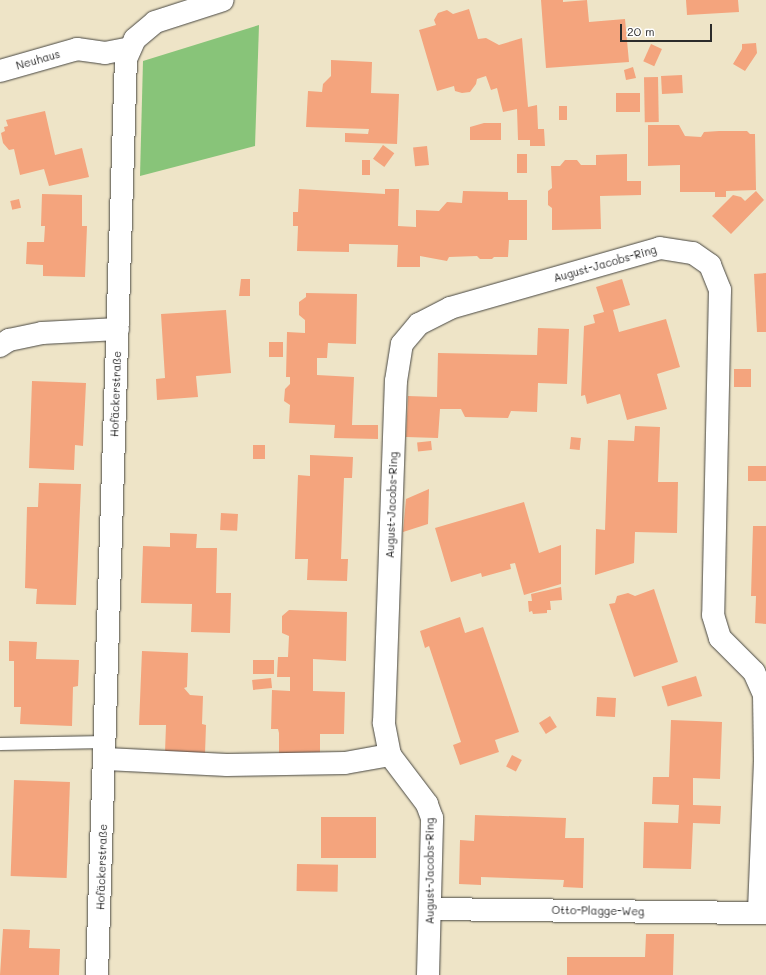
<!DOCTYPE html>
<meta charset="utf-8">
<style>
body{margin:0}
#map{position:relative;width:766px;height:975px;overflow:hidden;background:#eee4c7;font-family:Mali,sans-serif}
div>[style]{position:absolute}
.green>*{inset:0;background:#88c479}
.building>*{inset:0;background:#f4a47d;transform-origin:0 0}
.roads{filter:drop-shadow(0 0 1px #484742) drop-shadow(0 0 1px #484742)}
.lane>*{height:12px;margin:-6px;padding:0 6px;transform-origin:6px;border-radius:6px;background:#fff}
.street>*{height:22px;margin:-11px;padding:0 11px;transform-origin:11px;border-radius:11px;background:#fff}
span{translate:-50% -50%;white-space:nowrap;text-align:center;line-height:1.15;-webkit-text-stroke:3px #fff;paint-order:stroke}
.street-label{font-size:11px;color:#2b2b2b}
.scale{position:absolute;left:620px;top:24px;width:92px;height:18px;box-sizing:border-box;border:2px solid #2b2b2b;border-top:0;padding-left:5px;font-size:12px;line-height:14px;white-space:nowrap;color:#2b2b2b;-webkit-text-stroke:3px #fff;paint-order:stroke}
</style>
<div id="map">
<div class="green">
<i style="clip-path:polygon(259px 25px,255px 146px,140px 176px,143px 61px)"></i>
</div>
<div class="building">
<i style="clip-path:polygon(541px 0,563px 0,563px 2px,587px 0,589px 22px,625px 19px,629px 62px,546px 68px)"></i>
<i style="clip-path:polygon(686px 0,738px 0,739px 12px,687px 15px)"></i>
<i style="clip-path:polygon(469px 9px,478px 39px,486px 38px,499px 45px,522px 38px,528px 107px,537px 105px,538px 129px,544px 129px,545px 146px,530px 146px,530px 140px,518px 140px,517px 109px,503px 112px,497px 88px,491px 90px,486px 76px,477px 79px,476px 84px,470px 92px,462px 93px,455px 91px,454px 86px,437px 91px,419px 30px,436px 25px,434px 20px,438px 13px,447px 10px,453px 14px)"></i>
<i style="clip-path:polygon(756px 43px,757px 53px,745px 71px,733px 64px,742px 49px,742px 44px)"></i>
<i style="left:651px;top:44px;width:12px;height:19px;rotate:24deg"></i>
<i style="clip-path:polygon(331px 60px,372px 62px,371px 93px,399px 94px,397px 144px,345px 142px,345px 133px,368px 134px,369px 129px,306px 127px,308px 91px,322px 92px,323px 84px,331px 76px)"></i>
<i style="clip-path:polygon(633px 67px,636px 78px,626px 80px,624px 70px)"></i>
<i style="left:682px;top:75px;width:18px;height:21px;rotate:87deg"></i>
<i style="left:658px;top:77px;width:45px;height:14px;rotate:89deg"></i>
<i style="left:640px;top:93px;width:19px;height:24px;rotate:90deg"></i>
<i style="left:567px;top:106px;width:14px;height:8px;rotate:90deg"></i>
<i style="clip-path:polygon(45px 111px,55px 155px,82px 148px,89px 177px,49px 186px,44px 169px,20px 175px,14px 149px,9px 150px,3px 143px,1px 133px,5px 131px,4px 127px,8px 126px,6px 120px)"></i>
<i style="clip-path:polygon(484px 123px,501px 123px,501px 140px,470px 140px,470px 127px)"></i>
<i style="clip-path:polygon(648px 125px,679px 125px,685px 136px,701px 137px,704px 132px,719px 131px,747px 131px,750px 134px,755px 134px,756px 190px,726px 191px,726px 197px,715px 197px,715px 192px,680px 192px,680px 165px,648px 166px)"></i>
<i style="left:383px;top:145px;width:14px;height:17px;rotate:36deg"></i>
<i style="left:427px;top:146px;width:19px;height:14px;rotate:84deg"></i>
<i style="left:517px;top:154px;width:10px;height:19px"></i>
<i style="clip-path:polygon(627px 154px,627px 181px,641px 181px,641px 195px,600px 196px,601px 229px,552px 230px,552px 208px,548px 205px,548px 191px,552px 188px,551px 166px,560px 166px,565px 160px,577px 160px,581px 165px,596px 165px,596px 155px)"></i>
<i style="left:362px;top:160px;width:8px;height:15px"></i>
<i style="clip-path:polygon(299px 189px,385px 194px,385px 189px,399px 189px,398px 226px,416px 227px,416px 210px,439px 211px,447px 202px,462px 203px,463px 191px,508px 192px,508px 200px,527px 200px,527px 240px,509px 240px,508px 257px,494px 257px,492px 259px,480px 259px,477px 256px,449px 257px,447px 261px,420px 256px,420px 267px,397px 267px,398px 245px,349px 244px,349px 252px,297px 251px,298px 226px,293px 226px,293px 212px,298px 212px)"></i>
<i style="clip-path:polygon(756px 191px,764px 200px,731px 234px,712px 216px,733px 195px,741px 197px,745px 201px)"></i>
<i style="clip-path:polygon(42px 194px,82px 195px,82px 226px,87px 226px,85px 277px,43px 276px,43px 265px,26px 264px,27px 242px,44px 242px,45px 226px,41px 226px)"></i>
<i style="left:19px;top:199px;width:9px;height:9px;rotate:77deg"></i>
<i style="clip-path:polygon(766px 273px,766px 332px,757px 332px,754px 274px)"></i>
<i style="clip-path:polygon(241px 279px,250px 279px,250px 296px,239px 296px)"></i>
<i style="clip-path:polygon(622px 279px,630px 305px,613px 310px,619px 332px,666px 319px,680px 367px,657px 374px,667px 409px,627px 420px,620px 394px,587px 404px,585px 395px,581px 396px,584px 326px,595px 323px,593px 315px,604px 312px,596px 287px)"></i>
<i style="clip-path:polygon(306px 293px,357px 294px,356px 344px,328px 343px,327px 358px,317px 358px,317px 375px,354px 377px,352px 425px,378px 425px,378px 439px,334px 438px,335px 425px,289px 423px,290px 405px,284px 401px,285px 389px,290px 384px,290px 377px,286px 377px,287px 332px,305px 333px,305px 320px,299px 315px,299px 302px,306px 297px)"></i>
<i style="clip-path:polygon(226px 310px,231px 373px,196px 376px,198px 397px,157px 400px,156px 379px,165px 378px,161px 314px)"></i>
<i style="clip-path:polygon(538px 328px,569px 329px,567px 384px,538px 383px,537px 412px,511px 411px,508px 418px,465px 417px,461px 409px,440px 409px,438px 438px,406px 437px,408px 396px,437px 397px,438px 353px,537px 355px)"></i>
<i style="left:269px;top:342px;width:14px;height:15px"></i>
<i style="left:734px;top:369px;width:17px;height:18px"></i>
<i style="clip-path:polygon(32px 381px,86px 383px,83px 446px,75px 445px,74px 470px,29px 468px)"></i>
<i style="clip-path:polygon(635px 426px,660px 427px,658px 482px,678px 482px,677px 533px,635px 532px,634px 563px,595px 575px,596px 529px,605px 530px,608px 440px,634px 441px)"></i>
<i style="left:571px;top:437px;width:10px;height:12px;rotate:6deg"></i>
<i style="left:431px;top:441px;width:9px;height:14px;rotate:84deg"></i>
<i style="left:253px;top:445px;width:12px;height:14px"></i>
<i style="clip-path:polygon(310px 455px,353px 457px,352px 478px,344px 478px,341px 559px,348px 559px,347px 581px,307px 580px,308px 559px,295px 559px,298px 475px,310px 476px)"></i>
<i style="left:748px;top:466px;width:18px;height:15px"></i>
<i style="clip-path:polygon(39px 483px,81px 484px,76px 605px,36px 604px,37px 589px,25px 588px,27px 507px,38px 507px)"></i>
<i style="clip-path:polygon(429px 489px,428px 524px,403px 532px,406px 499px)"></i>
<i style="clip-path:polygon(524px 502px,539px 553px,561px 545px,561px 584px,524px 595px,515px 563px,510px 564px,511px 569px,482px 577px,481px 573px,451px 582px,435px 528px)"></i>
<i style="left:221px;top:513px;width:17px;height:17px;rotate:3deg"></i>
<i style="clip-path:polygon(753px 526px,766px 526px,766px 624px,755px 623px,756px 596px,751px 596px)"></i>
<i style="clip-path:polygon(170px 533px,197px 534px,196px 548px,217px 548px,216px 593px,231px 593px,230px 633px,191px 632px,192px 604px,141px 603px,143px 546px,170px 547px)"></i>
<i style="clip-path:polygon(561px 587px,562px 600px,550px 601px,551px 610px,547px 610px,547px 613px,533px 614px,532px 611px,529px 612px,528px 601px,532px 601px,531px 594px)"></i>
<i style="clip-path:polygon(654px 589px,678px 662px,634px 677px,609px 604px,615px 603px,617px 596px,628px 593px,635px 596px)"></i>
<i style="clip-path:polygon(289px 610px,347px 612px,346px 661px,313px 659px,313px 691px,345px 692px,344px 734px,320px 734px,320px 758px,279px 756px,279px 733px,278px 729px,271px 729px,272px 690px,290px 691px,290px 677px,277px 677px,278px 657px,288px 657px,289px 636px,282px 633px,282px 616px)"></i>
<i style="clip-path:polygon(460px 617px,465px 633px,483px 627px,519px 732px,495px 740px,499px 752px,460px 765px,453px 745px,461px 742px,429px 646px,425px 648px,420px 631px)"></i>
<i style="clip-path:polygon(9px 641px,37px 642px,36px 659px,79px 660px,78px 686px,73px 687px,72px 726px,20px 724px,21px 707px,14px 707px,14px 661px,9px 661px)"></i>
<i style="clip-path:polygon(142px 651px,188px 653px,187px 687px,184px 688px,190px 695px,203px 696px,202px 724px,206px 725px,205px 754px,165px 752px,166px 725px,139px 725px)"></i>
<i style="left:253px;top:660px;width:21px;height:14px"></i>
<i style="left:696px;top:676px;width:21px;height:36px;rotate:73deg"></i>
<i style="left:271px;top:678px;width:10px;height:19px;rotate:84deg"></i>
<i style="left:597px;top:697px;width:19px;height:19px;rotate:3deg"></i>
<i style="left:550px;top:716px;width:13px;height:13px;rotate:58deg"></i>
<i style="clip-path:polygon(671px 720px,722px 722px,720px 779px,693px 778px,693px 805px,721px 806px,720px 824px,693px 823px,691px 869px,643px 868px,644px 822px,678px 823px,679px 805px,652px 804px,653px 777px,669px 777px)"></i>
<i style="left:512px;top:755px;width:11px;height:13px;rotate:27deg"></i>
<i style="left:14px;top:780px;width:56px;height:96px;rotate:2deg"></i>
<i style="clip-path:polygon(475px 815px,566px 818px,565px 838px,584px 838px,583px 888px,563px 887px,564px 880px,481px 877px,481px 885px,459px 884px,460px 840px,474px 841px)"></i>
<i style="left:321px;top:817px;width:55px;height:41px"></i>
<i style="left:297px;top:864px;width:41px;height:27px;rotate:1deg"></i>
<i style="clip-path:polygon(3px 929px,30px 930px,29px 948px,60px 949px,59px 975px,0 975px)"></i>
<i style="clip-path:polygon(646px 934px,674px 934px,673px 975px,567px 975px,567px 957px,645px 957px)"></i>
</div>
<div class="roads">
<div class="lane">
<i style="left:0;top:744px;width:106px;rotate:-1.1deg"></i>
</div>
<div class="street">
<i style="left:0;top:71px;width:80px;rotate:-15.9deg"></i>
<i style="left:77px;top:49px;width:28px;rotate:8deg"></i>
<i style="left:105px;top:53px;width:25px;rotate:-11deg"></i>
<i style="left:0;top:346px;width:11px;rotate:-34deg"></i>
<i style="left:9px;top:340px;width:34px;rotate:-12deg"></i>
<i style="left:42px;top:333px;width:76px;rotate:-3deg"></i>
<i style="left:106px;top:759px;width:121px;rotate:2.8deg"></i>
<i style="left:227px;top:765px;width:118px;rotate:-1deg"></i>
<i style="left:345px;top:763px;width:46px;rotate:-10.1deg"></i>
<i style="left:430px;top:909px;width:336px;rotate:0.7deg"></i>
<i style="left:97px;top:975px;width:916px;rotate:-88.19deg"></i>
<i style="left:126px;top:59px;width:22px;rotate:-66deg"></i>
<i style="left:135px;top:39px;width:26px;rotate:-40deg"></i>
<i style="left:155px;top:22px;width:71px;rotate:-17.9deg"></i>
<i style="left:428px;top:975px;width:157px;rotate:-88.5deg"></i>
<i style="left:432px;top:818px;width:15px;rotate:-110deg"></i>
<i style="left:427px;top:804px;width:61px;rotate:-127.1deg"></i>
<i style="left:390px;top:755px;width:33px;rotate:-101deg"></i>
<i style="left:384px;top:723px;width:342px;rotate:-88deg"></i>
<i style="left:396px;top:381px;width:37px;rotate:-81deg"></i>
<i style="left:402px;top:344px;width:26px;rotate:-50deg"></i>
<i style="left:419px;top:324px;width:35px;rotate:-27deg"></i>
<i style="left:450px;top:308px;width:218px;rotate:-15.9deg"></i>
<i style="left:660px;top:248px;width:33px;rotate:9deg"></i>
<i style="left:693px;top:253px;width:21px;rotate:35deg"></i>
<i style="left:710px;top:265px;width:27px;rotate:68deg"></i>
<i style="left:720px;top:290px;width:325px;rotate:91.2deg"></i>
<i style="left:713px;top:615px;width:24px;rotate:73deg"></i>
<i style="left:720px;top:638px;width:48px;rotate:45deg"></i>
<i style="left:754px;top:672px;width:24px;rotate:66deg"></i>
<i style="left:764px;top:694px;width:67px;rotate:89.1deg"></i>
<i style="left:765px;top:761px;width:152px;rotate:92.3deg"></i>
</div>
</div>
<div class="street-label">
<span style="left:38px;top:60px;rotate:-16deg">Neuhaus</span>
<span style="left:605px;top:264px;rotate:-16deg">August-Jacobs-Ring</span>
<span style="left:116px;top:394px;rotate:-88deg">Hofäckerstraße</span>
<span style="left:392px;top:505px;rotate:-88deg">August-Jacobs-Ring</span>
<span style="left:102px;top:867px;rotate:-88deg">Hofäckerstraße</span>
<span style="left:430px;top:871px;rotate:-90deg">August-Jacobs-Ring</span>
<span style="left:598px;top:911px;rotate:1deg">Otto-Plagge-Weg</span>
</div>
<div class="scale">20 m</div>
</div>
